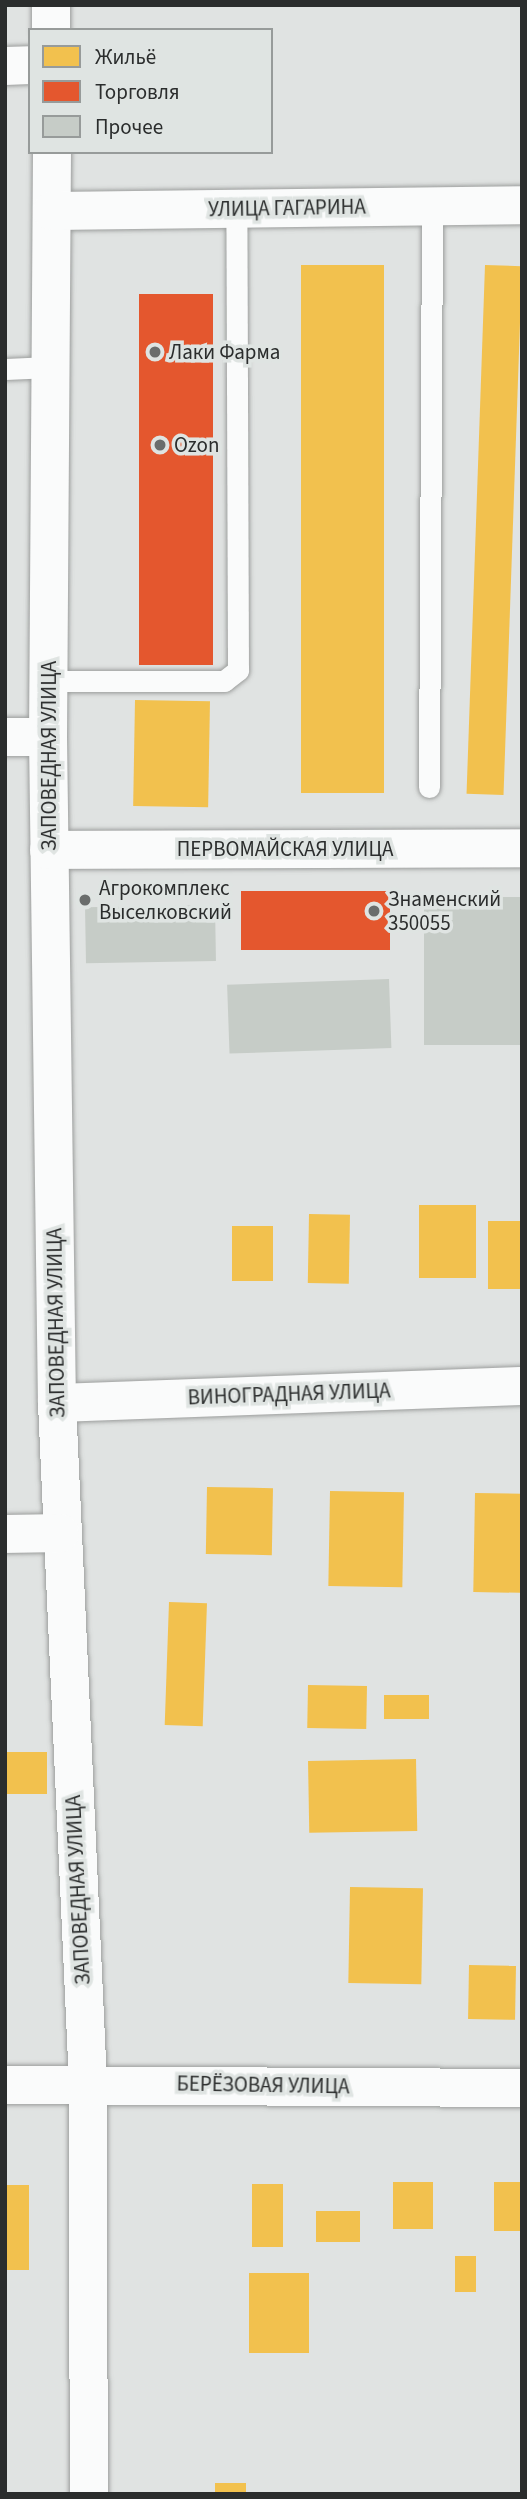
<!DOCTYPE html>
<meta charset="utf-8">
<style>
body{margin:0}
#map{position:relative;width:527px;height:2499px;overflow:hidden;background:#e0e3e2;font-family:"Source Sans 3",sans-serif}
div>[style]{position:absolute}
.homes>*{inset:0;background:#f2c14e;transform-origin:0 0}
.shops>*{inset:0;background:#e4572e;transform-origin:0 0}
.building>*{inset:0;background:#c6ccc7;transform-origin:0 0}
.roads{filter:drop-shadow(0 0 2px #9c9e9d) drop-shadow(0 0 2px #9c9e9d)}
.lane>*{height:21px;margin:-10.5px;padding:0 10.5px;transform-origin:10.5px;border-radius:10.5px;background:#fafbfb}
.street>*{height:38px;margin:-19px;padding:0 19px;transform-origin:19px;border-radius:19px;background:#fafbfb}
.dots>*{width:19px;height:19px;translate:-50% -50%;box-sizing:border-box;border:4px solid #dfe4e2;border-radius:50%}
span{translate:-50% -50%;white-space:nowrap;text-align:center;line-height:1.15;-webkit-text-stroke:7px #dfe4e2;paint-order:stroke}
.street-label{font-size:21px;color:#2b2d2d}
.poi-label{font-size:21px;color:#2b2d2d}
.left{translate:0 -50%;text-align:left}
.frame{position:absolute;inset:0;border:7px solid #2b2d2d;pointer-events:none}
.legend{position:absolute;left:28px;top:28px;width:245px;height:126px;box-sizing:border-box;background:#dfe4e2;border:2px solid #979b9a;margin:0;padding:9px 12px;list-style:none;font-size:21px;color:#2b2d2d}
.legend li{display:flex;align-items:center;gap:14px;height:35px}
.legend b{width:35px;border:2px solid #979b9a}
</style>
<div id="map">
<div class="homes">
<i style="left:301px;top:265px;width:83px;height:528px"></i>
<i style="left:485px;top:265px;width:37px;height:529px;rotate:2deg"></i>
<i style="left:135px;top:700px;width:75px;height:106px;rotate:1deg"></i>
<i style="left:419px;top:1205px;width:57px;height:73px"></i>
<i style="left:309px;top:1214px;width:41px;height:69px;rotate:1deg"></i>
<i style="left:522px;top:1221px;width:68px;height:34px;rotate:90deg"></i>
<i style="left:232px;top:1226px;width:41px;height:55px"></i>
<i style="left:207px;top:1487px;width:66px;height:67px;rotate:1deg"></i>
<i style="left:330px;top:1491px;width:74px;height:95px;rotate:1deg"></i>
<i style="left:475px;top:1493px;width:47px;height:99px;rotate:1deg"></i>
<i style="left:169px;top:1602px;width:38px;height:123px;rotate:2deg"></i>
<i style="left:308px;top:1685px;width:59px;height:43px;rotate:1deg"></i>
<i style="left:384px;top:1695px;width:45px;height:24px"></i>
<i style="left:5px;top:1752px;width:42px;height:42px"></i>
<i style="left:416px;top:1759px;width:72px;height:108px;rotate:89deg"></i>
<i style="left:350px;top:1887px;width:73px;height:96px;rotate:1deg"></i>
<i style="left:469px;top:1965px;width:47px;height:54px;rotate:1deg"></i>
<i style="left:393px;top:2182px;width:40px;height:47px"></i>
<i style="left:494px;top:2182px;width:28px;height:49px"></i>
<i style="left:252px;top:2184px;width:31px;height:63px"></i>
<i style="left:5px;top:2185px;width:24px;height:85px"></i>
<i style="left:316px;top:2211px;width:44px;height:31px"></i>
<i style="left:455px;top:2256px;width:21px;height:36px"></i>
<i style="left:249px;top:2273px;width:60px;height:80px"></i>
<i style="left:215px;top:2483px;width:31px;height:11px"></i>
</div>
<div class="shops">
<i style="left:139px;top:294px;width:74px;height:371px"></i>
<i style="left:241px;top:891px;width:149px;height:59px"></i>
</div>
<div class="building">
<i style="left:522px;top:897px;width:148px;height:98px;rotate:90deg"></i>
<i style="left:215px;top:905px;width:56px;height:130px;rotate:89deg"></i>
<i style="left:389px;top:979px;width:69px;height:162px;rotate:88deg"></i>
</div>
<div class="roads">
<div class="lane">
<i style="left:5px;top:369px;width:45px;rotate:-2.5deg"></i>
<i style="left:48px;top:681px;width:176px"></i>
<i style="left:224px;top:681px;width:18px;rotate:-38deg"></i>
<i style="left:238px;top:670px;width:461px;rotate:-90.2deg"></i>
<i style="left:429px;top:787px;width:581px;rotate:-89.7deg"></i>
</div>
<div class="street">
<i style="left:51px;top:5px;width:25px;rotate:90deg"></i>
<i style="left:5px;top:66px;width:25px;rotate:-2deg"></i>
<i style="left:52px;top:152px;width:585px;rotate:90.39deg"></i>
<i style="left:48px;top:737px;width:666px;rotate:89.23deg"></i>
<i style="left:57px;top:1403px;width:681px;rotate:87.39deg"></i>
<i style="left:88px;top:2083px;width:411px;rotate:89.9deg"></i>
<i style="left:52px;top:211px;width:470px;rotate:-0.7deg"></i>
<i style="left:5px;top:737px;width:43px"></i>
<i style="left:49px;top:850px;width:473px;rotate:-0.2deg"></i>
<i style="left:57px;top:1403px;width:465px;rotate:-2.1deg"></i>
<i style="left:5px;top:1534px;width:55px;rotate:-1deg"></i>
<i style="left:5px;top:2085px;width:517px;rotate:0.33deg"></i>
</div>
</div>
<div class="dots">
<i style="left:155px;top:352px;background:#6a6d6c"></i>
<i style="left:160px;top:445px;background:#6a6d6c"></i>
<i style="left:85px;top:900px;background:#6a6d6c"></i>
<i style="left:374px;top:911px;background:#6a6d6c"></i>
</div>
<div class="street-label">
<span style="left:287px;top:208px;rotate:-1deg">УЛИЦА ГАГАРИНА</span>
<span style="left:49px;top:756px;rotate:-90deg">ЗАПОВЕДНАЯ УЛИЦА</span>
<span style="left:285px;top:849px">ПЕРВОМАЙСКАЯ УЛИЦА</span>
<span style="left:56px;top:1323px;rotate:-91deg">ЗАПОВЕДНАЯ УЛИЦА</span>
<span style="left:289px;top:1394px;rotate:-2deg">ВИНОГРАДНАЯ УЛИЦА</span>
<span style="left:78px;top:1890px;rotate:-93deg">ЗАПОВЕДНАЯ УЛИЦА</span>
<span style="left:263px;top:2085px;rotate:1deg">БЕРЁЗОВАЯ УЛИЦА</span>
</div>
<div class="poi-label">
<span class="left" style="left:169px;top:352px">Лаки Фарма</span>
<span class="left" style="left:174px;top:445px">Ozon</span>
<span class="left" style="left:99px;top:900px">Агрокомплекс<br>Выселковский</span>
<span class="left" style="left:388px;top:911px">Знаменский<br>350055</span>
</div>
<div class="frame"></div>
<ul class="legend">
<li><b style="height:19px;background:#f2c14e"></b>Жильё</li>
<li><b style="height:19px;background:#e4572e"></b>Торговля</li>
<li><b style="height:19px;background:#c6ccc7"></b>Прочее</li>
</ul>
</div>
